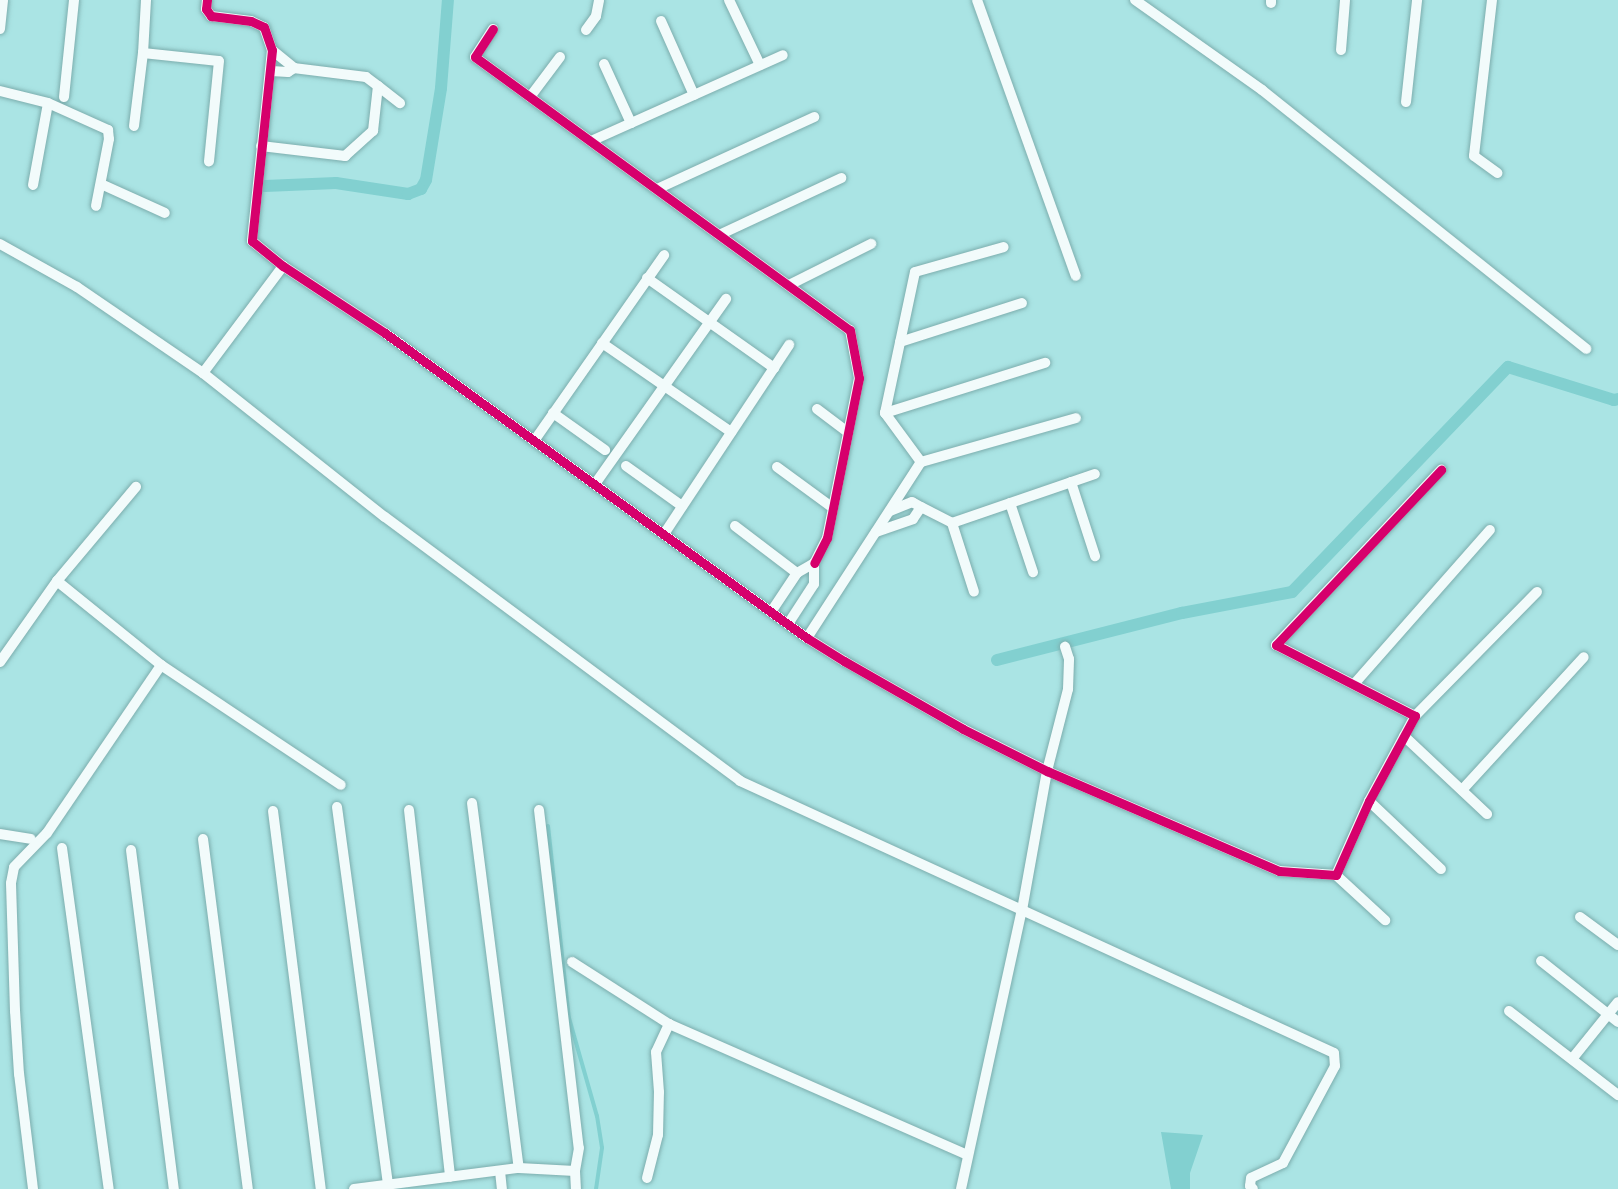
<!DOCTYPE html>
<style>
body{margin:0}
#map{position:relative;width:1618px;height:1189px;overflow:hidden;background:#aae4e4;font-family:"Public Sans",sans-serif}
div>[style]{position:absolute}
.water>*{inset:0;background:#82d0d0}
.stream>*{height:4px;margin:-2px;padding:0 2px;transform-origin:2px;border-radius:2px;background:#82d0d0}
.canal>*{height:12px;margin:-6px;padding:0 6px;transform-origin:6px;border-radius:6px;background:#82d0d0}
.roads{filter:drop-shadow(0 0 2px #7cadad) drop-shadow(0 0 2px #7cadad)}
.minor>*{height:10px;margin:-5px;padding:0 5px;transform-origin:5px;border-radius:5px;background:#f2fbfb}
.cycleway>*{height:9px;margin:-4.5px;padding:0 4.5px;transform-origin:4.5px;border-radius:4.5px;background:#d6006c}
span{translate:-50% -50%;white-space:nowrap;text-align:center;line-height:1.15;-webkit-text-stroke:4.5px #d7fefe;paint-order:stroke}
</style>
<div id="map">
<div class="water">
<i style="clip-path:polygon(1161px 1132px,1203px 1135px,1190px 1173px,1190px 1189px,1171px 1189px)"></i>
</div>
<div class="stream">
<i style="left:548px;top:826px;width:193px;rotate:83.8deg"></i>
<i style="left:569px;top:1018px;width:102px;rotate:74.1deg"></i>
<i style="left:597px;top:1116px;width:32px;rotate:81deg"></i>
<i style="left:602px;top:1148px;width:41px;rotate:98.3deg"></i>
</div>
<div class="canal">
<i style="left:265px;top:186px;width:71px;rotate:-2.4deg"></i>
<i style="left:336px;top:183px;width:73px;rotate:8.7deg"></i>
<i style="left:408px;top:194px;width:14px;rotate:-21deg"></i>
<i style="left:421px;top:189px;width:10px;rotate:-61deg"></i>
<i style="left:426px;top:180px;width:93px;rotate:-80.7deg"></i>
<i style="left:441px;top:88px;width:88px;rotate:-85.5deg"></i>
<i style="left:997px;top:660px;width:191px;rotate:-14.3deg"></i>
<i style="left:1182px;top:613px;width:112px;rotate:-10.8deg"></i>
<i style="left:1292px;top:592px;width:312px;rotate:-46.2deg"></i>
<i style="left:1508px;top:367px;width:111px;rotate:17.3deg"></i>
<i style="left:1614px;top:400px;width:4px;rotate:-14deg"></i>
</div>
<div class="roads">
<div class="minor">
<i style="left:146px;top:0;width:53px;rotate:93.2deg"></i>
<i style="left:143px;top:53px;width:76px;rotate:6deg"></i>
<i style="left:219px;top:61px;width:101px;rotate:95.7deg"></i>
<i style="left:207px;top:0;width:9px;rotate:96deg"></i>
<i style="left:206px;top:9px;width:9px;rotate:54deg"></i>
<i style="left:211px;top:16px;width:40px;rotate:7.1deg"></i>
<i style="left:251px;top:21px;width:14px;rotate:25deg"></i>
<i style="left:264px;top:27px;width:24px;rotate:71deg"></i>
<i style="left:272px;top:50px;width:192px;rotate:96deg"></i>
<i style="left:252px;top:241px;width:40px;rotate:39deg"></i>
<i style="left:283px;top:266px;width:122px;rotate:33.3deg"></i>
<i style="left:385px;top:333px;width:521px;rotate:35.86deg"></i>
<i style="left:807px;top:638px;width:44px;rotate:31.9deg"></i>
<i style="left:844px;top:661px;width:137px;rotate:29.7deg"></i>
<i style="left:963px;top:729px;width:94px;rotate:26.6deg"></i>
<i style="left:1047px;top:771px;width:253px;rotate:23.3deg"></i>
<i style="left:1279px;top:871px;width:57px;rotate:4deg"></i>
<i style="left:1336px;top:875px;width:81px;rotate:-66deg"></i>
<i style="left:1369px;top:801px;width:97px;rotate:-61.6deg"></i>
<i style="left:1415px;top:716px;width:156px;rotate:-152.9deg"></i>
<i style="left:1276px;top:645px;width:241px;rotate:-46.7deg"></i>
<i style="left:729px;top:0;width:72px;rotate:64.5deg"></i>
<i style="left:977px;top:0;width:293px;rotate:70.3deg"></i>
<i style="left:1135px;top:0;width:156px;rotate:35.3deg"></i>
<i style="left:1262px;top:90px;width:415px;rotate:38.6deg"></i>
<i style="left:1492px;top:0;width:157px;rotate:96.6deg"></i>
<i style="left:1474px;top:156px;width:29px;rotate:36deg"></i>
<i style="left:1271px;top:3px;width:3px;rotate:-90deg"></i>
<i style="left:661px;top:21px;width:81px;rotate:66deg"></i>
<i style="left:0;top:29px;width:29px;rotate:-84deg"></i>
<i style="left:493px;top:29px;width:33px;rotate:123deg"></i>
<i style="left:475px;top:57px;width:464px;rotate:36.1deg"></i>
<i style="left:850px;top:330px;width:49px;rotate:79.4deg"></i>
<i style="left:859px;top:378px;width:163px;rotate:101.3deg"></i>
<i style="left:827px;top:538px;width:28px;rotate:117deg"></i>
<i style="left:586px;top:30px;width:17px;rotate:-54deg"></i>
<i style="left:596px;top:16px;width:16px;rotate:-79deg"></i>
<i style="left:272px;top:50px;width:28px;rotate:39deg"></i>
<i style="left:1341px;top:50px;width:50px;rotate:-85.4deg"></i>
<i style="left:604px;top:64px;width:65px;rotate:65.4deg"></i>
<i style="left:378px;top:86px;width:28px;rotate:38deg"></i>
<i style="left:0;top:91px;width:49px;rotate:14deg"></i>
<i style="left:48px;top:103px;width:66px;rotate:24.2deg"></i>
<i style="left:108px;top:130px;width:9px;rotate:84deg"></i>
<i style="left:109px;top:139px;width:68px;rotate:101deg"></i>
<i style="left:64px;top:97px;width:98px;rotate:-84.1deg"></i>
<i style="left:530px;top:97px;width:50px;rotate:-53.1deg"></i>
<i style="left:1406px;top:102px;width:103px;rotate:-83.8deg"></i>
<i style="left:134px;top:126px;width:74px;rotate:-83deg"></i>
<i style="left:591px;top:141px;width:210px;rotate:-24.1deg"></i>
<i style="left:261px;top:146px;width:85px;rotate:6.8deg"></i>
<i style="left:345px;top:156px;width:38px;rotate:-42deg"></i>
<i style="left:373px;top:131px;width:45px;rotate:-83.7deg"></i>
<i style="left:378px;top:86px;width:15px;rotate:-143deg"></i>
<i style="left:366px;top:77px;width:73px;rotate:-172.9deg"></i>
<i style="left:294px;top:68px;width:7px;rotate:146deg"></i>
<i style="left:288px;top:72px;width:17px;rotate:-177deg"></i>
<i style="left:101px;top:184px;width:70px;rotate:24.4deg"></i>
<i style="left:33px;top:185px;width:83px;rotate:-79.6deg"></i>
<i style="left:657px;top:189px;width:173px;rotate:-24.6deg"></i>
<i style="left:719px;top:235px;width:135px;rotate:-25deg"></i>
<i style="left:0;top:244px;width:88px;rotate:29.2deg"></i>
<i style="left:77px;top:287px;width:153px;rotate:34.3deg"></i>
<i style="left:203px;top:373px;width:232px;rotate:38.4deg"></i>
<i style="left:385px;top:517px;width:442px;rotate:36.6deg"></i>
<i style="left:740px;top:781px;width:653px;rotate:24.6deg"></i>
<i style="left:1334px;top:1053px;width:13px;rotate:86deg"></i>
<i style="left:1335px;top:1066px;width:110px;rotate:118.2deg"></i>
<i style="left:1283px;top:1163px;width:35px;rotate:155deg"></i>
<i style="left:1251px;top:1178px;width:8px;rotate:97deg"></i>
<i style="left:1250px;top:1186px;width:4px;rotate:45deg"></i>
<i style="left:647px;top:278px;width:156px;rotate:35.3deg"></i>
<i style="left:789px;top:285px;width:92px;rotate:-26.6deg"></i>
<i style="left:900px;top:342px;width:128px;rotate:-17.7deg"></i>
<i style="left:602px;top:343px;width:157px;rotate:34.6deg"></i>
<i style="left:203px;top:373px;width:134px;rotate:-53.2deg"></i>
<i style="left:817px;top:409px;width:39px;rotate:37deg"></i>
<i style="left:553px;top:413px;width:64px;rotate:35.4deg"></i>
<i style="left:885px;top:413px;width:168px;rotate:-17.4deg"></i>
<i style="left:534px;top:441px;width:227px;rotate:-55deg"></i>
<i style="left:921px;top:462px;width:61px;rotate:-126.3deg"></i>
<i style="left:885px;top:413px;width:144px;rotate:-78deg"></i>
<i style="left:915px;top:272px;width:92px;rotate:-15.7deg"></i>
<i style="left:626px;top:466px;width:69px;rotate:35.5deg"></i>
<i style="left:777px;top:467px;width:69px;rotate:36.2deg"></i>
<i style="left:1071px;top:482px;width:78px;rotate:72deg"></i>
<i style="left:595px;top:484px;width:227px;rotate:-54.7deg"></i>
<i style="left:1010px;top:503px;width:73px;rotate:71.6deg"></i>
<i style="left:921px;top:507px;width:35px;rotate:27deg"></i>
<i style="left:952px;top:523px;width:151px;rotate:-18.9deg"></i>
<i style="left:952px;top:523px;width:72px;rotate:72.3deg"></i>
<i style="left:735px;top:526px;width:78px;rotate:37.2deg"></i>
<i style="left:876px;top:532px;width:39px;rotate:-19deg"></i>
<i style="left:913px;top:519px;width:14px;rotate:-56deg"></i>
<i style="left:921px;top:507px;width:10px;rotate:-151deg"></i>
<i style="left:912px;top:502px;width:24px;rotate:158deg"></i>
<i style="left:664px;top:534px;width:227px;rotate:-56.5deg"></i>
<i style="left:57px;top:581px;width:134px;rotate:38.9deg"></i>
<i style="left:161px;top:665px;width:216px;rotate:33.7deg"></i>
<i style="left:771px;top:612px;width:47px;rotate:-56.3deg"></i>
<i style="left:797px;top:573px;width:20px;rotate:-30deg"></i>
<i style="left:814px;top:563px;width:21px;rotate:90deg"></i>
<i style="left:814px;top:584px;width:48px;rotate:123deg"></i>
<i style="left:807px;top:638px;width:210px;rotate:-57.1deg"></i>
<i style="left:921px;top:462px;width:161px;rotate:-15.8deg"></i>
<i style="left:0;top:662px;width:99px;rotate:-54.9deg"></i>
<i style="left:57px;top:581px;width:123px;rotate:-50deg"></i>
<i style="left:1355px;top:683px;width:204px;rotate:-48.6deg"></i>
<i style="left:1415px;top:716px;width:174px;rotate:-45.5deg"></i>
<i style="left:1404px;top:736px;width:114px;rotate:43.2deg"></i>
<i style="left:1462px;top:790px;width:180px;rotate:-47.5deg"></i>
<i style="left:1369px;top:801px;width:99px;rotate:43.4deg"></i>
<i style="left:472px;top:803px;width:368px;rotate:82.7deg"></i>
<i style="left:337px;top:807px;width:381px;rotate:82.3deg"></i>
<i style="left:409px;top:810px;width:369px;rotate:83.6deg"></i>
<i style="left:539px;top:810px;width:340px;rotate:83.3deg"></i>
<i style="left:579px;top:1148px;width:23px;rotate:100deg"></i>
<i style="left:273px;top:811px;width:381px;rotate:82.8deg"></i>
<i style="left:0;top:834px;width:31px;rotate:9deg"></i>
<i style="left:203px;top:839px;width:353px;rotate:82.7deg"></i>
<i style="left:62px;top:848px;width:344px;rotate:82.2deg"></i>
<i style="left:131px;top:850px;width:342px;rotate:82.8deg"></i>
<i style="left:1336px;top:875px;width:67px;rotate:42.6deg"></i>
<i style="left:1580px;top:917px;width:47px;rotate:36.4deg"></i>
<i style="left:1541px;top:961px;width:98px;rotate:38.4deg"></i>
<i style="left:572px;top:962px;width:115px;rotate:32.6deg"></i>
<i style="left:669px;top:1024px;width:326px;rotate:23.7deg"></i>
<i style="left:1509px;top:1011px;width:138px;rotate:37.6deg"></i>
<i style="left:1572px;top:1059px;width:73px;rotate:-51.1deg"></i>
<i style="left:500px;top:1171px;width:18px;rotate:84deg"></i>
<i style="left:647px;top:1178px;width:44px;rotate:-75.7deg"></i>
<i style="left:658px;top:1135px;width:43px;rotate:-88.7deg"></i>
<i style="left:659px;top:1092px;width:40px;rotate:-94.3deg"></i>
<i style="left:656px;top:1052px;width:31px;rotate:-65deg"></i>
<i style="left:33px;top:1189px;width:116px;rotate:-96.9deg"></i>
<i style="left:19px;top:1074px;width:63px;rotate:-93.6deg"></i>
<i style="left:15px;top:1011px;width:128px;rotate:-91.8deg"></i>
<i style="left:11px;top:883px;width:16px;rotate:-79deg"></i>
<i style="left:14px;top:867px;width:47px;rotate:-45.9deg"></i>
<i style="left:47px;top:833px;width:203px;rotate:-55.8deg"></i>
<i style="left:354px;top:1189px;width:166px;rotate:-7.3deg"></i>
<i style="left:519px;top:1168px;width:56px;rotate:3.1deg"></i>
<i style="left:575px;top:1171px;width:18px;rotate:87deg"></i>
<i style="left:961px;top:1189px;width:286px;rotate:-77.7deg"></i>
<i style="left:1022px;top:910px;width:141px;rotate:-79.8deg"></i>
<i style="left:1047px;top:771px;width:85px;rotate:-75.6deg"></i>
<i style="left:1068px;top:689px;width:30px;rotate:-88deg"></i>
<i style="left:1069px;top:659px;width:13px;rotate:-108deg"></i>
</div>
</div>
<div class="cycleway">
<i style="left:207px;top:0;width:9px;rotate:96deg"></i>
<i style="left:206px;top:9px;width:9px;rotate:54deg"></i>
<i style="left:211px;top:16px;width:40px;rotate:7.1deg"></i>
<i style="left:251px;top:21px;width:14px;rotate:25deg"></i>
<i style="left:264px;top:27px;width:24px;rotate:71deg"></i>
<i style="left:272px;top:50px;width:192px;rotate:96deg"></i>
<i style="left:252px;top:241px;width:40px;rotate:39deg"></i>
<i style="left:283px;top:266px;width:122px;rotate:33.3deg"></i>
<i style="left:385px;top:333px;width:521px;rotate:35.86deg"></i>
<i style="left:807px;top:638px;width:44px;rotate:31.9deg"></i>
<i style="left:844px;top:661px;width:137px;rotate:29.7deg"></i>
<i style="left:963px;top:729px;width:94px;rotate:26.6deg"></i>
<i style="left:1047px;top:771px;width:253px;rotate:23.3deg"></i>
<i style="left:1279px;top:871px;width:57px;rotate:4deg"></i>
<i style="left:1336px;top:875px;width:81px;rotate:-66deg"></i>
<i style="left:1369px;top:801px;width:97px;rotate:-61.6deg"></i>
<i style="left:1415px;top:716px;width:156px;rotate:-152.9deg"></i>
<i style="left:1276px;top:645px;width:241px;rotate:-46.7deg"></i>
<i style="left:493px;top:29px;width:33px;rotate:123deg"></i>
<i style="left:475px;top:57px;width:464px;rotate:36.1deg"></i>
<i style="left:850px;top:330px;width:49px;rotate:79.4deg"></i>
<i style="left:859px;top:378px;width:163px;rotate:101.3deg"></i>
<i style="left:827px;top:538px;width:28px;rotate:117deg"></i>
</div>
</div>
